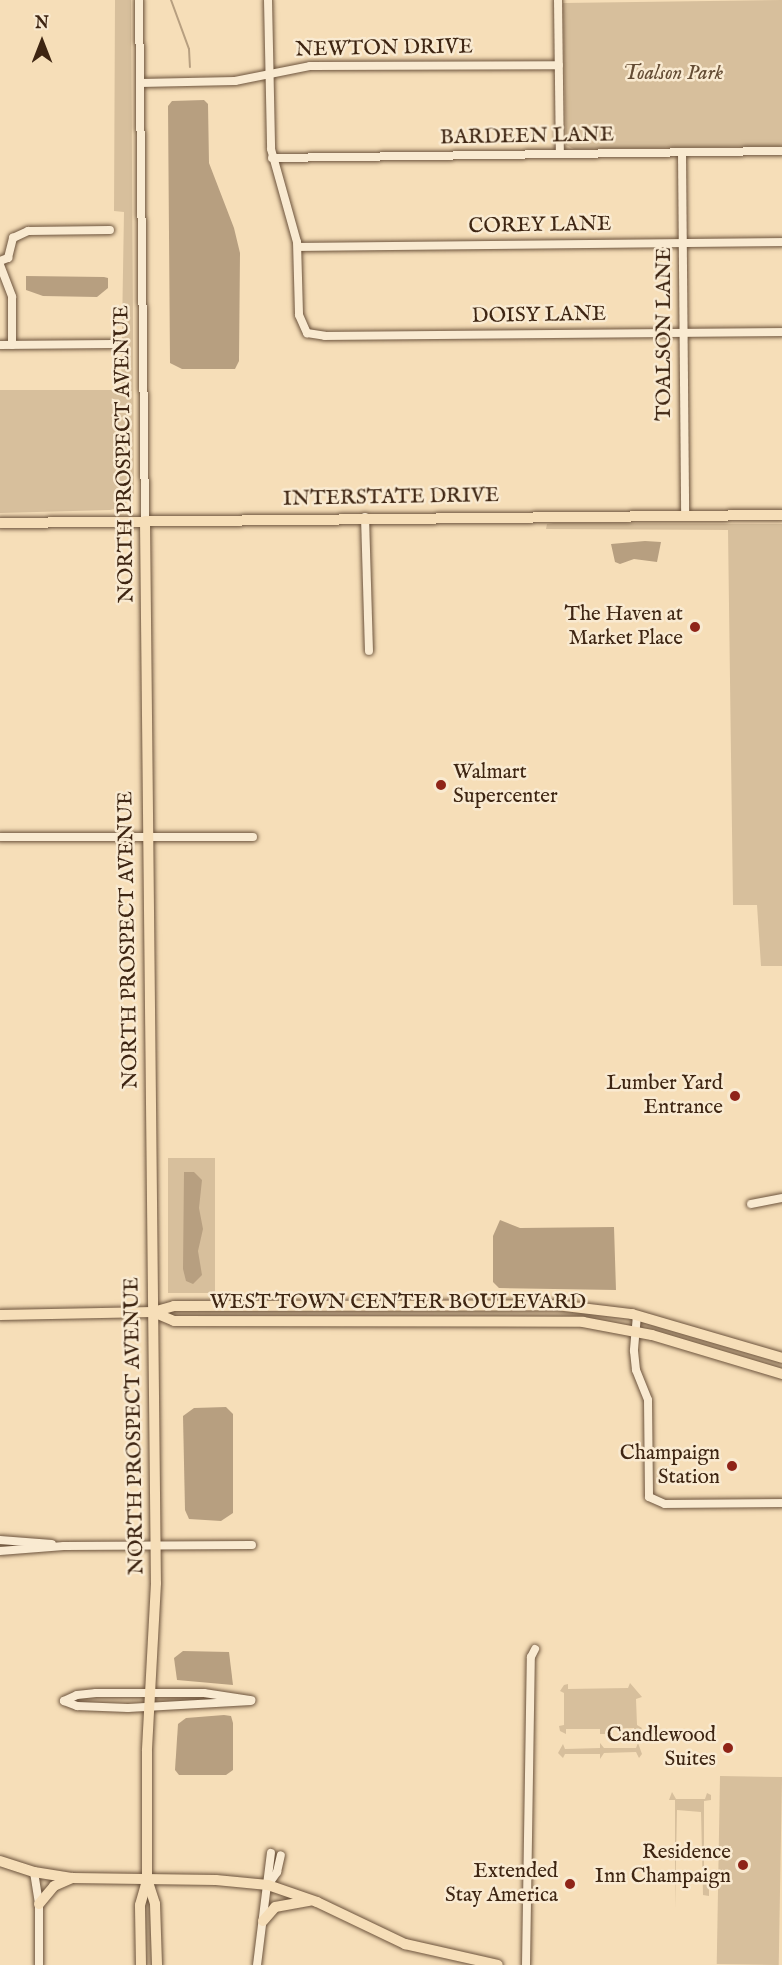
<!DOCTYPE html>
<style>
body{margin:0}
#map{position:relative;width:782px;height:1965px;overflow:hidden;background:#f6deb8;font-family:"IM FELL English",serif}
div>[style]{position:absolute}
.green>*{inset:0;background:#d7bf9c;transform-origin:0 0}
.water>*{inset:0;background:#b79f80}
.stream>*{height:2px;margin:-1px;padding:0 1px;transform-origin:1px;border-radius:1px;background:#b79f80}
.roads{filter:drop-shadow(0 0 2px #6c533c) drop-shadow(0 0 2px #6c533c)}
.minor>*{height:8px;margin:-4px;padding:0 4px;transform-origin:4px;border-radius:4px;background:#f9ead1}
.major>*{height:10px;margin:-5px;padding:0 5px;transform-origin:5px;border-radius:5px;background:#f6deb8}
.dots>*{width:16px;height:16px;translate:-50% -50%;box-sizing:border-box;border:3px solid #f9ead1;border-radius:50%}
span{translate:-50% -50%;white-space:nowrap;text-align:center;line-height:1.15;-webkit-text-stroke:5px #f9ead1;paint-order:stroke}
.street-label{font-size:21px;color:#3e2512}
.park-label{font-size:21px;color:#644c34;font-style:italic}
.poi-label{font-size:21px;color:#3e2512}
.right{translate:-100% -50%;text-align:right}
.left{translate:0 -50%;text-align:left}
.north{position:absolute;left:12px;top:12px;width:60px;height:60px;-webkit-text-stroke:4px #f9ead1;paint-order:stroke;rotate:0deg;font-size:16px;font-weight:700;line-height:24px;text-align:center;color:#3e2512}
.north::after{content:'';display:block;margin:auto;width:21px;height:27px;background:#3e2512;clip-path:polygon(50% 0,100% 100%,50% 72%,0 100%)}
</style>
<div id="map">
<div class="green">
<i style="clip-path:polygon(115px 0,131px 0,134px 493px,123px 507px,110px 510px,0 513px,0 390px,121px 390px,124px 212px,114px 211px)"></i>
<i style="clip-path:polygon(782px 0,782px 146px,574px 149px,566px 145px,563px 3px)"></i>
<i style="clip-path:polygon(554px 523px,782px 524px,782px 966px,761px 966px,757px 905px,733px 905px,728px 530px,546px 529px,547px 524px)"></i>
<i style="left:215px;top:1158px;width:135px;height:47px;rotate:90deg"></i>
<i style="clip-path:polygon(630px 1683px,642px 1697px,636px 1699px,637px 1725px,642px 1728px,639px 1733px,635px 1734px,634px 1728px,606px 1729px,605px 1734px,600px 1734px,600px 1729px,566px 1729px,566px 1734px,560px 1731px,559px 1726px,564px 1725px,564px 1693px,560px 1691px,564px 1685px,568px 1684px,568px 1689px,628px 1688px)"></i>
<i style="clip-path:polygon(600px 1743px,604px 1748px,636px 1748px,638px 1743px,642px 1754px,639px 1758px,636px 1752px,604px 1753px,600px 1759px,600px 1754px,565px 1754px,563px 1758px,558px 1753px,563px 1744px,565px 1749px,600px 1748px)"></i>
<i style="left:720px;top:1776px;width:62px;height:188px;rotate:1deg"></i>
<i style="clip-path:polygon(672px 1792px,676px 1799px,705px 1799px,707px 1793px,711px 1795px,711px 1800px,704px 1801px,704px 1873px,709px 1873px,709px 1896px,703px 1895px,701px 1812px,677px 1810px,675px 1909px,675px 1800px,669px 1800px)"></i>
</div>
<div class="water">
<i style="clip-path:polygon(204px 100px,208px 104px,209px 163px,234px 228px,240px 253px,239px 361px,235px 369px,182px 369px,170px 363px,168px 106px,172px 101px)"></i>
<i style="clip-path:polygon(26px 276px,104px 277px,108px 278px,108px 288px,97px 297px,43px 296px,26px 290px)"></i>
<i style="clip-path:polygon(645px 541px,661px 542px,657px 562px,634px 559px,620px 564px,615px 562px,611px 544px)"></i>
<i style="clip-path:polygon(184px 1172px,194px 1172px,202px 1180px,199px 1208px,203px 1229px,198px 1251px,202px 1275px,193px 1284px,186px 1281px,183px 1269px)"></i>
<i style="clip-path:polygon(500px 1220px,520px 1228px,614px 1227px,616px 1290px,499px 1288px,493px 1282px,493px 1236px)"></i>
<i style="clip-path:polygon(226px 1407px,233px 1414px,233px 1513px,221px 1521px,189px 1519px,185px 1510px,183px 1416px,194px 1408px)"></i>
<i style="clip-path:polygon(183px 1651px,229px 1652px,233px 1685px,177px 1680px,174px 1658px)"></i>
<i style="clip-path:polygon(224px 1715px,231px 1716px,233px 1723px,233px 1770px,226px 1775px,179px 1775px,175px 1770px,178px 1724px,186px 1718px)"></i>
</div>
<div class="stream">
<i style="left:171px;top:0;width:52px;rotate:69.8deg"></i>
<i style="left:189px;top:49px;width:18px;rotate:87deg"></i>
</div>
<div class="roads">
<div class="minor">
<i style="left:139px;top:0;width:521px;rotate:89.34deg"></i>
<i style="left:268px;top:0;width:149px;rotate:88.8deg"></i>
<i style="left:271px;top:149px;width:97px;rotate:74.4deg"></i>
<i style="left:297px;top:242px;width:73px;rotate:88.4deg"></i>
<i style="left:299px;top:315px;width:20px;rotate:66deg"></i>
<i style="left:307px;top:333px;width:18px;rotate:9deg"></i>
<i style="left:325px;top:336px;width:457px;rotate:-0.5deg"></i>
<i style="left:558px;top:0;width:154px;rotate:89.3deg"></i>
<i style="left:140px;top:83px;width:95px;rotate:-1.2deg"></i>
<i style="left:235px;top:81px;width:76px;rotate:-11.3deg"></i>
<i style="left:310px;top:66px;width:249px;rotate:-0.2deg"></i>
<i style="left:682px;top:153px;width:361px;rotate:89.5deg"></i>
<i style="left:272px;top:158px;width:510px;rotate:-0.79deg"></i>
<i style="left:298px;top:247px;width:484px;rotate:-0.6deg"></i>
<i style="left:0;top:261px;width:9px;rotate:-21deg"></i>
<i style="left:8px;top:258px;width:21px;rotate:-76deg"></i>
<i style="left:13px;top:238px;width:17px;rotate:-25deg"></i>
<i style="left:28px;top:231px;width:82px;rotate:-0.7deg"></i>
<i style="left:0;top:265px;width:34px;rotate:69deg"></i>
<i style="left:12px;top:297px;width:48px;rotate:90deg"></i>
<i style="left:0;top:345px;width:113px;rotate:-0.5deg"></i>
<i style="left:365px;top:517px;width:134px;rotate:88.3deg"></i>
<i style="left:0;top:837px;width:253px"></i>
<i style="left:751px;top:1204px;width:32px;rotate:-11deg"></i>
<i style="left:637px;top:1315px;width:36px;rotate:95deg"></i>
<i style="left:634px;top:1351px;width:19px;rotate:84deg"></i>
<i style="left:636px;top:1370px;width:32px;rotate:68deg"></i>
<i style="left:648px;top:1400px;width:97px;rotate:89.4deg"></i>
<i style="left:649px;top:1497px;width:17px;rotate:24deg"></i>
<i style="left:665px;top:1504px;width:117px;rotate:-0.5deg"></i>
<i style="left:0;top:1540px;width:52px;rotate:4.4deg"></i>
<i style="left:0;top:1551px;width:64px;rotate:-4.5deg"></i>
<i style="left:64px;top:1546px;width:188px;rotate:-0.3deg"></i>
<i style="left:64px;top:1701px;width:14px;rotate:-25deg"></i>
<i style="left:77px;top:1695px;width:19px;rotate:-6deg"></i>
<i style="left:96px;top:1693px;width:108px"></i>
<i style="left:204px;top:1693px;width:48px;rotate:8.5deg"></i>
<i style="left:64px;top:1701px;width:14px;rotate:21deg"></i>
<i style="left:77px;top:1706px;width:51px;rotate:2.2deg"></i>
<i style="left:128px;top:1708px;width:123px;rotate:-3.3deg"></i>
<i style="left:34px;top:1872px;width:32px;rotate:81deg"></i>
<i style="left:39px;top:1904px;width:61px;rotate:90deg"></i>
<i style="left:268px;top:1885px;width:16px;rotate:-55deg"></i>
<i style="left:277px;top:1872px;width:17px;rotate:-77deg"></i>
<i style="left:257px;top:1965px;width:113px;rotate:-82.9deg"></i>
<i style="left:526px;top:1965px;width:308px;rotate:-89.1deg"></i>
<i style="left:531px;top:1657px;width:9px;rotate:-63deg"></i>
</div>
<div class="major">
<i style="left:145px;top:521px;width:1062px;rotate:89.41deg"></i>
<i style="left:156px;top:1583px;width:168px;rotate:93.1deg"></i>
<i style="left:147px;top:1751px;width:128px;rotate:90deg"></i>
<i style="left:147px;top:1879px;width:26px;rotate:72deg"></i>
<i style="left:155px;top:1904px;width:61px;rotate:88.1deg"></i>
<i style="left:0;top:523px;width:782px;rotate:-0.59deg"></i>
<i style="left:153px;top:1312px;width:23px;rotate:23deg"></i>
<i style="left:174px;top:1321px;width:409px;rotate:0.1deg"></i>
<i style="left:583px;top:1322px;width:70px;rotate:10.7deg"></i>
<i style="left:652px;top:1335px;width:136px;rotate:16.7deg"></i>
<i style="left:0;top:1315px;width:153px;rotate:-1.1deg"></i>
<i style="left:153px;top:1312px;width:22px;rotate:-16deg"></i>
<i style="left:174px;top:1306px;width:382px;rotate:-0.1deg"></i>
<i style="left:556px;top:1305px;width:77px;rotate:6.8deg"></i>
<i style="left:632px;top:1314px;width:156px;rotate:16.3deg"></i>
<i style="left:0;top:1861px;width:36px;rotate:18deg"></i>
<i style="left:34px;top:1872px;width:38px;rotate:9deg"></i>
<i style="left:72px;top:1878px;width:144px;rotate:0.8deg"></i>
<i style="left:216px;top:1880px;width:52px;rotate:5.5deg"></i>
<i style="left:268px;top:1885px;width:52px;rotate:19.1deg"></i>
<i style="left:317px;top:1902px;width:98px;rotate:25.5deg"></i>
<i style="left:405px;top:1944px;width:95px;rotate:12.7deg"></i>
<i style="left:39px;top:1904px;width:23px;rotate:-50deg"></i>
<i style="left:54px;top:1886px;width:20px;rotate:-24deg"></i>
<i style="left:263px;top:1921px;width:18px;rotate:-49deg"></i>
<i style="left:275px;top:1907px;width:35px;rotate:-10deg"></i>
<i style="left:141px;top:1965px;width:60px;rotate:-91deg"></i>
<i style="left:140px;top:1905px;width:26px;rotate:-74deg"></i>
</div>
</div>
<div class="dots">
<i style="left:695px;top:627px;background:#8f2418"></i>
<i style="left:441px;top:785px;background:#8f2418"></i>
<i style="left:735px;top:1096px;background:#8f2418"></i>
<i style="left:732px;top:1466px;background:#8f2418"></i>
<i style="left:728px;top:1748px;background:#8f2418"></i>
<i style="left:743px;top:1865px;background:#8f2418"></i>
<i style="left:570px;top:1884px;background:#8f2418"></i>
</div>
<div class="street-label">
<span style="left:384px;top:49px;rotate:-1deg">NEWTON DRIVE</span>
<span style="left:527px;top:137px;rotate:-1deg">BARDEEN LANE</span>
<span style="left:540px;top:226px;rotate:-1deg">COREY LANE</span>
<span style="left:539px;top:316px;rotate:-1deg">DOISY LANE</span>
<span style="left:665px;top:334px;rotate:-90deg">TOALSON LANE</span>
<span style="left:125px;top:454px;rotate:-91deg">NORTH PROSPECT AVENUE</span>
<span style="left:391px;top:498px;rotate:-1deg">INTERSTATE DRIVE</span>
<span style="left:129px;top:940px;rotate:-91deg">NORTH PROSPECT AVENUE</span>
<span style="left:398px;top:1303px">WEST TOWN CENTER BOULEVARD</span>
<span style="left:135px;top:1426px;rotate:-91deg">NORTH PROSPECT AVENUE</span>
</div>
<div class="park-label">
<span style="left:673px;top:74px">Toalson Park</span>
</div>
<div class="poi-label">
<span class="right" style="left:683px;top:627px">The Haven at<br>Market Place</span>
<span class="left" style="left:453px;top:785px">Walmart<br>Supercenter</span>
<span class="right" style="left:723px;top:1096px">Lumber Yard<br>Entrance</span>
<span class="right" style="left:720px;top:1466px">Champaign<br>Station</span>
<span class="right" style="left:716px;top:1748px">Candlewood<br>Suites</span>
<span class="right" style="left:731px;top:1865px">Residence<br>Inn Champaign</span>
<span class="right" style="left:558px;top:1884px">Extended<br>Stay America</span>
</div>
<div class="north">N</div>
</div>
